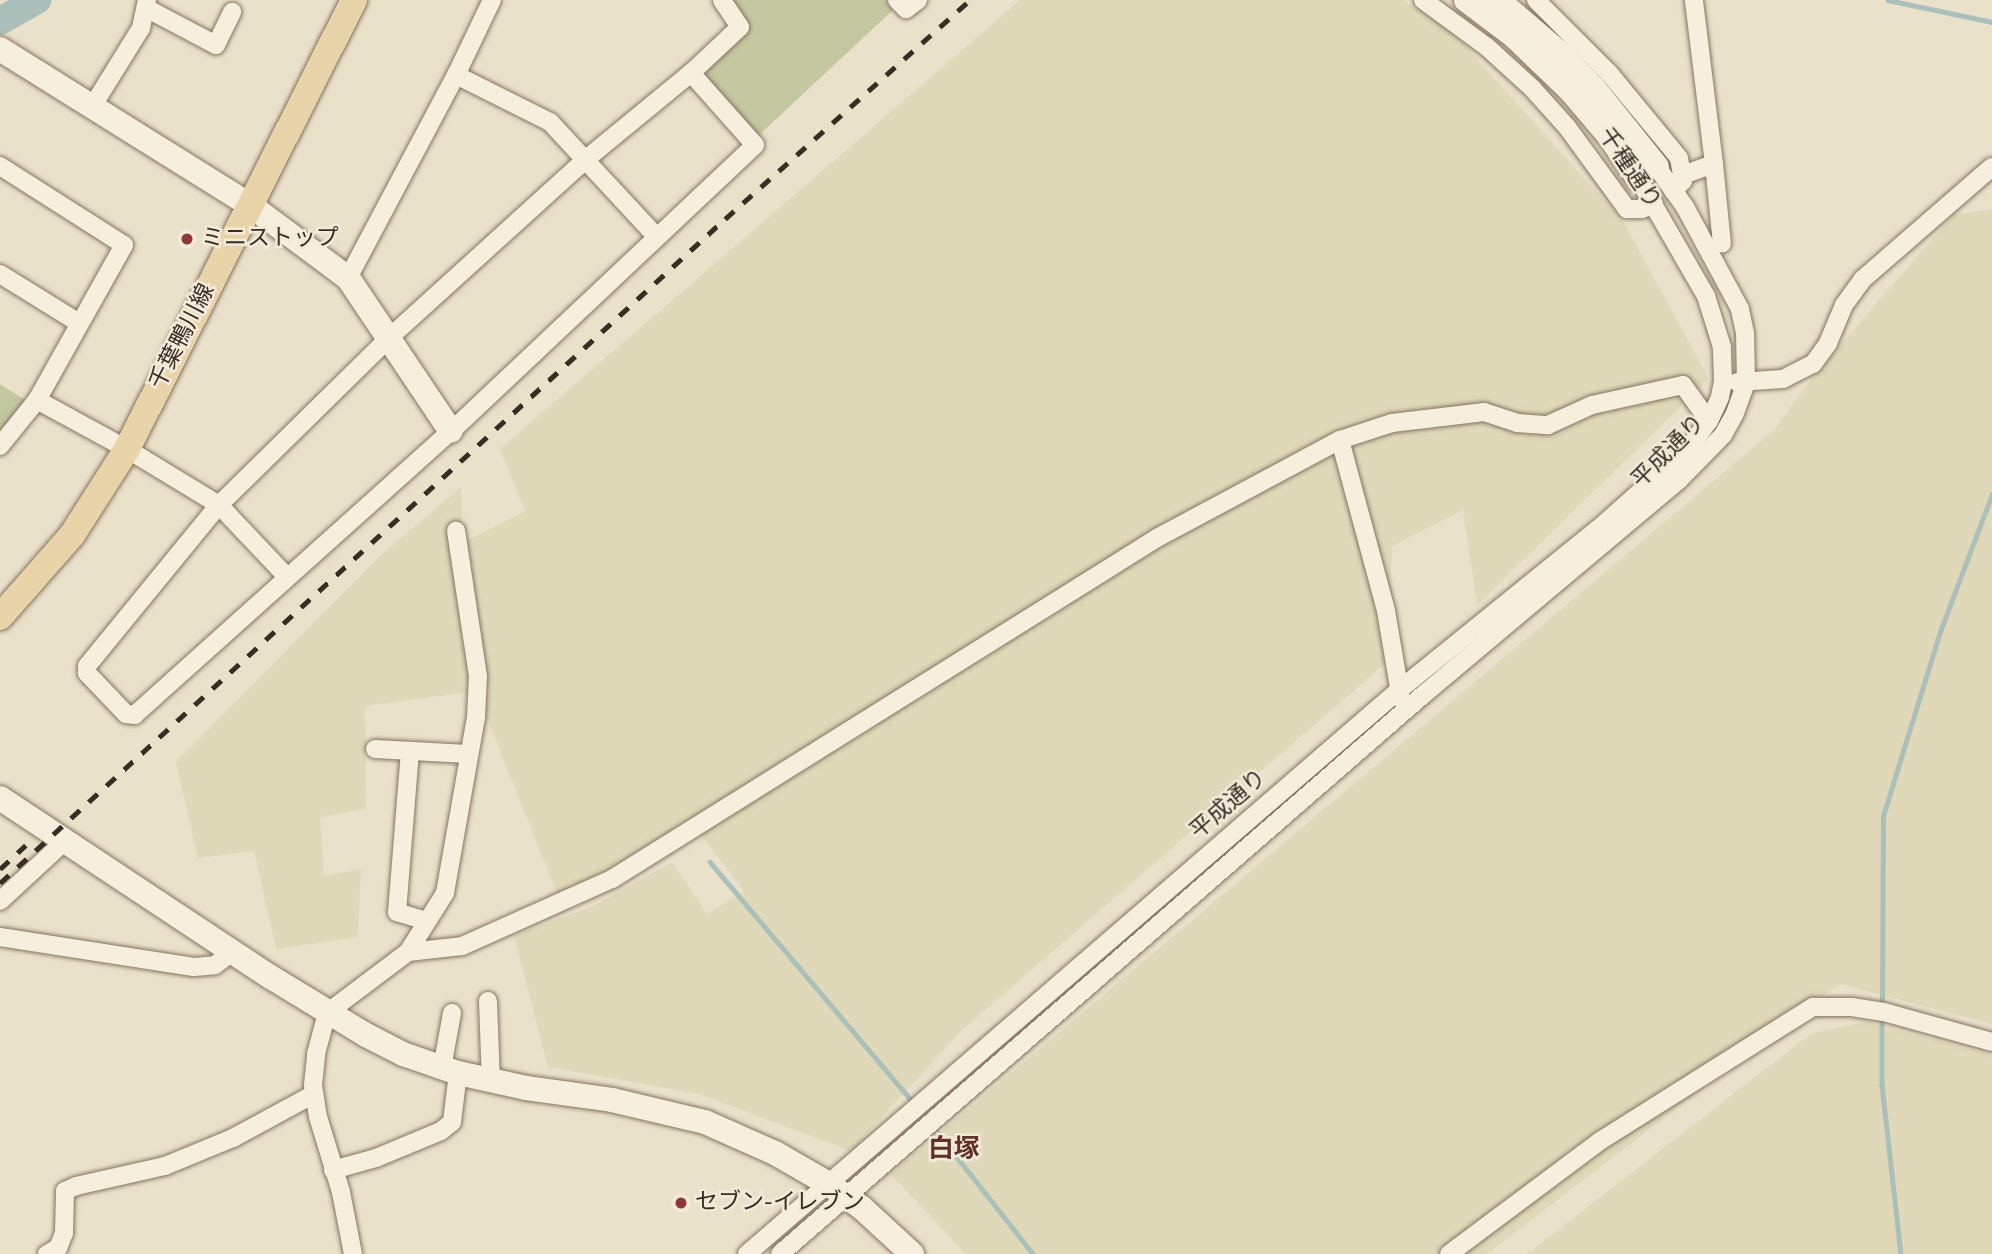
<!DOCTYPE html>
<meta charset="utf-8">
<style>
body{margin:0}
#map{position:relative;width:1992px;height:1254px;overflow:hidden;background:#eae1cb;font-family:Spectral,"Noto Sans JP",serif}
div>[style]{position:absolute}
.farmland>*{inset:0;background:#dfd9b9}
.green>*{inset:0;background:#c3c8a0}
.stream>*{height:4.5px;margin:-2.25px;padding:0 2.25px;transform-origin:2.25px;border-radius:2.25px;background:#abc0ba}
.river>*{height:28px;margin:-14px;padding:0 14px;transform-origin:14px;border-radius:14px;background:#abc0ba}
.roads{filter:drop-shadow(0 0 2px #867461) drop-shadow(0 0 2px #867461)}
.street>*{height:18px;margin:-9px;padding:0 9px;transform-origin:9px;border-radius:9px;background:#f6efde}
.secondary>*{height:24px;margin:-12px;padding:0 12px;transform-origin:12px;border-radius:12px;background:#f6efde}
.primary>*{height:26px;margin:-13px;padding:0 13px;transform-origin:13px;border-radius:13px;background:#e8d4a8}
.rail>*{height:4.5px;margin-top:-2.25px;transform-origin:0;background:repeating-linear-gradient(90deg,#382d23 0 12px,transparent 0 24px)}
.dots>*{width:19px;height:19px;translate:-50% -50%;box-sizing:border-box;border:4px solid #f3ebda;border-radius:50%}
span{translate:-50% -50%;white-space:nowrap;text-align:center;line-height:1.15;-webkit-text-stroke:5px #f3ebda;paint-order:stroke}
.street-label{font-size:23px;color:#382d23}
.poi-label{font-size:23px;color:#382d23}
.left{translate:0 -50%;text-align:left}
.quarter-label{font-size:26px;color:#603227;font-weight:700}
</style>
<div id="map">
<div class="farmland">
<i style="clip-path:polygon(1020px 0,1403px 0,1454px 34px,1623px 221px,1709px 379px,1477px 605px,1463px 510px,1392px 546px,1387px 662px,962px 1030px,851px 1151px,699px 1094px,548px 1067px,514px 936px,593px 906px,672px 862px,707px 914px,744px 891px,693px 825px,559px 898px,476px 691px,365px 706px,366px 809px,320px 817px,324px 876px,361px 869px,358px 937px,276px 949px,254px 851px,198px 858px,176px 762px,381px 555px,461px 487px,462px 543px,525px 511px,500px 449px)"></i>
<i style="clip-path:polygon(1992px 209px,1992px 1024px,1839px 984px,1487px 1254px,966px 1254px,891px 1174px,1775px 429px,1812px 378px,1953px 215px)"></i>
<i style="clip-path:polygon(1867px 1022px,1992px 1055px,1992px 1254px,1527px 1254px,1812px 1033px)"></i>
</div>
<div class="green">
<i style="clip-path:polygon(733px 0,885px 0,893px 10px,758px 136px,703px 75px,703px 70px,750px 26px)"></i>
<i style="clip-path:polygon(0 384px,25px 400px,24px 407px,0 435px)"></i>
</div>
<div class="stream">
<i style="left:1888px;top:0;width:106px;rotate:11.9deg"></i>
<i style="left:710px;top:862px;width:318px;rotate:49.8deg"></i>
<i style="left:1882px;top:1006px;width:190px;rotate:-89.7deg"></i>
<i style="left:1883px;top:816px;width:196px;rotate:-72.8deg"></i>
<i style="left:1941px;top:629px;width:144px;rotate:-69.3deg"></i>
<i style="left:1882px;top:1014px;width:71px;rotate:90deg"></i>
<i style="left:1882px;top:1085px;width:170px;rotate:83.6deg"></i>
<i style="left:934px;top:1128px;width:160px;rotate:51.8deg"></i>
</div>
<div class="river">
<i style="left:0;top:21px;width:43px;rotate:-29.6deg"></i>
</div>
<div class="roads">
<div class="street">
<i style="left:897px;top:0;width:13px;rotate:45deg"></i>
<i style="left:906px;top:9px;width:15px;rotate:-37deg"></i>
<i style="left:1423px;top:0;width:79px;rotate:36.3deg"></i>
<i style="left:1487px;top:47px;width:61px;rotate:42.3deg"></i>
<i style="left:1532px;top:88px;width:52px;rotate:48.1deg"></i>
<i style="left:1567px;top:127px;width:102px;rotate:53.8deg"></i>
<i style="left:1627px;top:209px;width:15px"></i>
<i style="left:1642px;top:209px;width:13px;rotate:-23deg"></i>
<i style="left:1536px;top:0;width:103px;rotate:45deg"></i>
<i style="left:1609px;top:73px;width:110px;rotate:50.5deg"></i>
<i style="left:1679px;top:158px;width:23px;rotate:80deg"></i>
<i style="left:1683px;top:181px;width:14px;rotate:135deg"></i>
<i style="left:146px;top:8px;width:79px;rotate:27.9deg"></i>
<i style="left:216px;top:45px;width:37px;rotate:-64deg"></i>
<i style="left:691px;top:73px;width:96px;rotate:48.4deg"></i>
<i style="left:755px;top:145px;width:417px;rotate:136.7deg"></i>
<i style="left:451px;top:431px;width:425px;rotate:138.1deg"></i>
<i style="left:135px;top:715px;width:9px;rotate:-174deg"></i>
<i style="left:126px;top:714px;width:57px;rotate:-133.6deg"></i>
<i style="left:87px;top:673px;width:7px;rotate:-90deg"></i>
<i style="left:87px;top:666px;width:208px;rotate:-50.7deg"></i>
<i style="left:219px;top:505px;width:240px;rotate:-44.5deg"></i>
<i style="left:390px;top:337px;width:263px;rotate:-42.2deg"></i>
<i style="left:585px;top:160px;width:137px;rotate:-39.4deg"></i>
<i style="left:691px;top:73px;width:67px;rotate:-43.2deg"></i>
<i style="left:740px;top:27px;width:32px;rotate:-124deg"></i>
<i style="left:456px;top:75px;width:105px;rotate:26.6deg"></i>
<i style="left:550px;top:122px;width:157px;rotate:47.1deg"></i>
<i style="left:92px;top:107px;width:93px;rotate:-58.2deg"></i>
<i style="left:141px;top:28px;width:29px;rotate:-78deg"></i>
<i style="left:1714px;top:164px;width:80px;rotate:84.3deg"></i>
<i style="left:0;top:166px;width:147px;rotate:32.5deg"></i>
<i style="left:124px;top:245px;width:178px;rotate:119.3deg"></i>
<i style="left:37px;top:400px;width:59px;rotate:128.8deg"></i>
<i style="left:1683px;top:175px;width:33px;rotate:-20deg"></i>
<i style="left:1714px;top:164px;width:165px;rotate:-97deg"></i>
<i style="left:0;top:274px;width:93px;rotate:31.8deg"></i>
<i style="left:348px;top:278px;width:230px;rotate:-62deg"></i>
<i style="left:456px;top:75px;width:83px;rotate:-64.4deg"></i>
<i style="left:1737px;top:382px;width:46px;rotate:-3.7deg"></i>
<i style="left:1783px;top:379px;width:34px;rotate:-27deg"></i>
<i style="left:1813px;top:364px;width:26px;rotate:-54deg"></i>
<i style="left:1828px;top:343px;width:41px;rotate:-67.2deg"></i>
<i style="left:1844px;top:305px;width:32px;rotate:-54deg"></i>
<i style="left:1863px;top:279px;width:171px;rotate:-41deg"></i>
<i style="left:37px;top:400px;width:102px;rotate:28.6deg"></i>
<i style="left:127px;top:449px;width:108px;rotate:31.3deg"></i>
<i style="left:219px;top:505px;width:99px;rotate:46.6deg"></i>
<i style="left:1340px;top:440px;width:177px;rotate:74.9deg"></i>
<i style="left:1386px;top:611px;width:89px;rotate:80.3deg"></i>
<i style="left:375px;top:749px;width:93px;rotate:3.1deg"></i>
<i style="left:410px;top:751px;width:162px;rotate:94.6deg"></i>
<i style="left:397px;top:912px;width:31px;rotate:17deg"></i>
<i style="left:0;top:901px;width:88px;rotate:-42.7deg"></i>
<i style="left:0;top:937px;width:196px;rotate:8.8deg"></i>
<i style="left:194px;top:967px;width:21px;rotate:-5deg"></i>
<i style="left:215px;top:965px;width:21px;rotate:-37deg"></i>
<i style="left:408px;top:952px;width:54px;rotate:-6.3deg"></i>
<i style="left:462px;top:946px;width:164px;rotate:-24.1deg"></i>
<i style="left:612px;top:879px;width:643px;rotate:-32.03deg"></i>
<i style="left:1157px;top:538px;width:208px;rotate:-28.2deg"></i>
<i style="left:1340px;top:440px;width:55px;rotate:-18.1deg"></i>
<i style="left:1392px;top:423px;width:93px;rotate:-6.8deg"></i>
<i style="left:1484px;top:412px;width:35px;rotate:18deg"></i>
<i style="left:1517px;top:423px;width:31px;rotate:4deg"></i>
<i style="left:1548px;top:425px;width:48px;rotate:-24.4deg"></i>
<i style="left:1592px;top:405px;width:93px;rotate:-12.4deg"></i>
<i style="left:1683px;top:385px;width:44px;rotate:54.2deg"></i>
<i style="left:488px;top:1001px;width:80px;rotate:87.9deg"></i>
<i style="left:442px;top:1068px;width:56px;rotate:-79.7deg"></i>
<i style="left:333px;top:1170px;width:45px;rotate:-15.6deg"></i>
<i style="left:376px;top:1158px;width:70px;rotate:-22.6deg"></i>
<i style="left:441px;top:1131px;width:14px;rotate:-39deg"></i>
<i style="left:452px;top:1122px;width:49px;rotate:-83deg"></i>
<i style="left:47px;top:1254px;width:13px;rotate:-29deg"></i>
<i style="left:58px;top:1248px;width:16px;rotate:-68deg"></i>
<i style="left:64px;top:1233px;width:42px;rotate:-88.6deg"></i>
<i style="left:65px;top:1191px;width:12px;rotate:-24deg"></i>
<i style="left:76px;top:1186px;width:91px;rotate:-12.7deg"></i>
<i style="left:165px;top:1166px;width:74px;rotate:-22.4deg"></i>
<i style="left:233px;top:1138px;width:92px;rotate:-28.5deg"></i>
<i style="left:353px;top:1254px;width:63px;rotate:-101deg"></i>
<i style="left:341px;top:1192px;width:78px;rotate:-107deg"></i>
<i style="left:318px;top:1117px;width:32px;rotate:-99deg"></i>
<i style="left:313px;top:1085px;width:31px;rotate:-84deg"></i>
<i style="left:316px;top:1054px;width:42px;rotate:-75deg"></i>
<i style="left:327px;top:1013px;width:101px;rotate:-37deg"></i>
<i style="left:408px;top:952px;width:70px;rotate:-57.9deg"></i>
<i style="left:445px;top:893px;width:178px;rotate:-80deg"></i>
<i style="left:476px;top:718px;width:42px;rotate:-87.3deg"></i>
<i style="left:478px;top:676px;width:147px;rotate:-98.6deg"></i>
<i style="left:747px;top:1254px;width:862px;rotate:-40.86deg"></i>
<i style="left:1399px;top:690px;width:265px;rotate:-39deg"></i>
<i style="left:1605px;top:523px;width:110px;rotate:-41.7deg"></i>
<i style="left:1687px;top:450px;width:36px;rotate:-53deg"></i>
<i style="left:1709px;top:421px;width:26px;rotate:-65deg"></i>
<i style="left:1720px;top:397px;width:16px;rotate:-79deg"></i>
<i style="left:1723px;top:381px;width:34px;rotate:-92deg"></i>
<i style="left:1722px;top:347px;width:53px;rotate:-107.4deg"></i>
<i style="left:1706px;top:296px;width:134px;rotate:-120deg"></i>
<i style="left:780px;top:1254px;width:853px;rotate:-41.01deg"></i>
<i style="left:1424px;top:694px;width:331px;rotate:-40deg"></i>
<i style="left:1678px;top:481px;width:64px;rotate:-45.6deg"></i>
<i style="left:1723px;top:435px;width:25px;rotate:-61deg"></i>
<i style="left:1735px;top:413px;width:32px;rotate:-70deg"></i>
<i style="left:1746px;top:383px;width:50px;rotate:-91.1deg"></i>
<i style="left:1745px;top:333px;width:25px;rotate:-102deg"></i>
<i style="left:1740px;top:309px;width:116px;rotate:-118.3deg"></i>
<i style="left:1685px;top:207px;width:49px;rotate:-125deg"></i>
<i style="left:1449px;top:1254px;width:189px;rotate:-36.8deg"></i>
<i style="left:1600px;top:1141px;width:252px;rotate:-32.2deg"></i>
<i style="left:1813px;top:1007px;width:39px"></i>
<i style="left:1852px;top:1007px;width:32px;rotate:9deg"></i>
<i style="left:1884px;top:1012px;width:112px;rotate:15.5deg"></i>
</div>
<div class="secondary">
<i style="left:1466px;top:0;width:61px;rotate:37.1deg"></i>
<i style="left:1515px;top:37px;width:78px;rotate:44deg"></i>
<i style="left:1571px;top:91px;width:59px;rotate:49.8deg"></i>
<i style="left:1609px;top:136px;width:53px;rotate:55.7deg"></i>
<i style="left:1498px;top:0;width:83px;rotate:40.6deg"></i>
<i style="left:1561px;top:54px;width:46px;rotate:45.9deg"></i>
<i style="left:1593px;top:87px;width:102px;rotate:51.3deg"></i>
<i style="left:0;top:49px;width:295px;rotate:32deg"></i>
<i style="left:250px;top:205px;width:122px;rotate:36.7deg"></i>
<i style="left:348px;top:278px;width:184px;rotate:56.1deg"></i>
<i style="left:0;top:798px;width:323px;rotate:33.5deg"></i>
<i style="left:269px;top:976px;width:114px;rotate:31.3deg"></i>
<i style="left:366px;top:1035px;width:42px;rotate:27.2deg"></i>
<i style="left:403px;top:1054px;width:58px;rotate:19.1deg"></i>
<i style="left:458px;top:1073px;width:70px;rotate:12.4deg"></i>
<i style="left:526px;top:1088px;width:87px;rotate:7.9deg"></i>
<i style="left:612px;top:1100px;width:96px;rotate:13.3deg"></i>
<i style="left:705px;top:1122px;width:77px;rotate:23.9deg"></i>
<i style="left:775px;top:1153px;width:60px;rotate:30deg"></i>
<i style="left:827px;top:1183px;width:43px;rotate:35.5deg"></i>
<i style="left:862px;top:1208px;width:68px;rotate:42.6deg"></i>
</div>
<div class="primary">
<i style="left:0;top:617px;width:109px;rotate:-48.7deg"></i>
<i style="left:72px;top:535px;width:102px;rotate:-57.4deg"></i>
<i style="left:127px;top:449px;width:503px;rotate:-63.18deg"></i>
</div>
</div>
<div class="rail">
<i style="left:0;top:869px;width:35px;rotate:-43deg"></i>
<i style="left:0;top:883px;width:983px;rotate:-42.49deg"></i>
<i style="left:725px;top:219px;width:329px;rotate:-41.8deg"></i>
</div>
<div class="dots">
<i style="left:187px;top:239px;background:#8e3839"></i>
<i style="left:681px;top:1203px;background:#8e3839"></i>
</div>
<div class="street-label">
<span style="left:1629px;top:169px;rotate:56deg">千種通り</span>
<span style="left:183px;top:337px;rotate:-63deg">千葉鴨川線</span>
<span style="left:1669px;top:452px;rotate:-45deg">平成通り</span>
<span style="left:1229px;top:805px;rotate:-41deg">平成通り</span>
</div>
<div class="poi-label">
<span class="left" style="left:201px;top:239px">ミニストップ</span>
<span class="left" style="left:695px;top:1203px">セブン-イレブン</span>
</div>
<div class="quarter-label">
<span style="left:954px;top:1150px">白塚</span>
</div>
</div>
